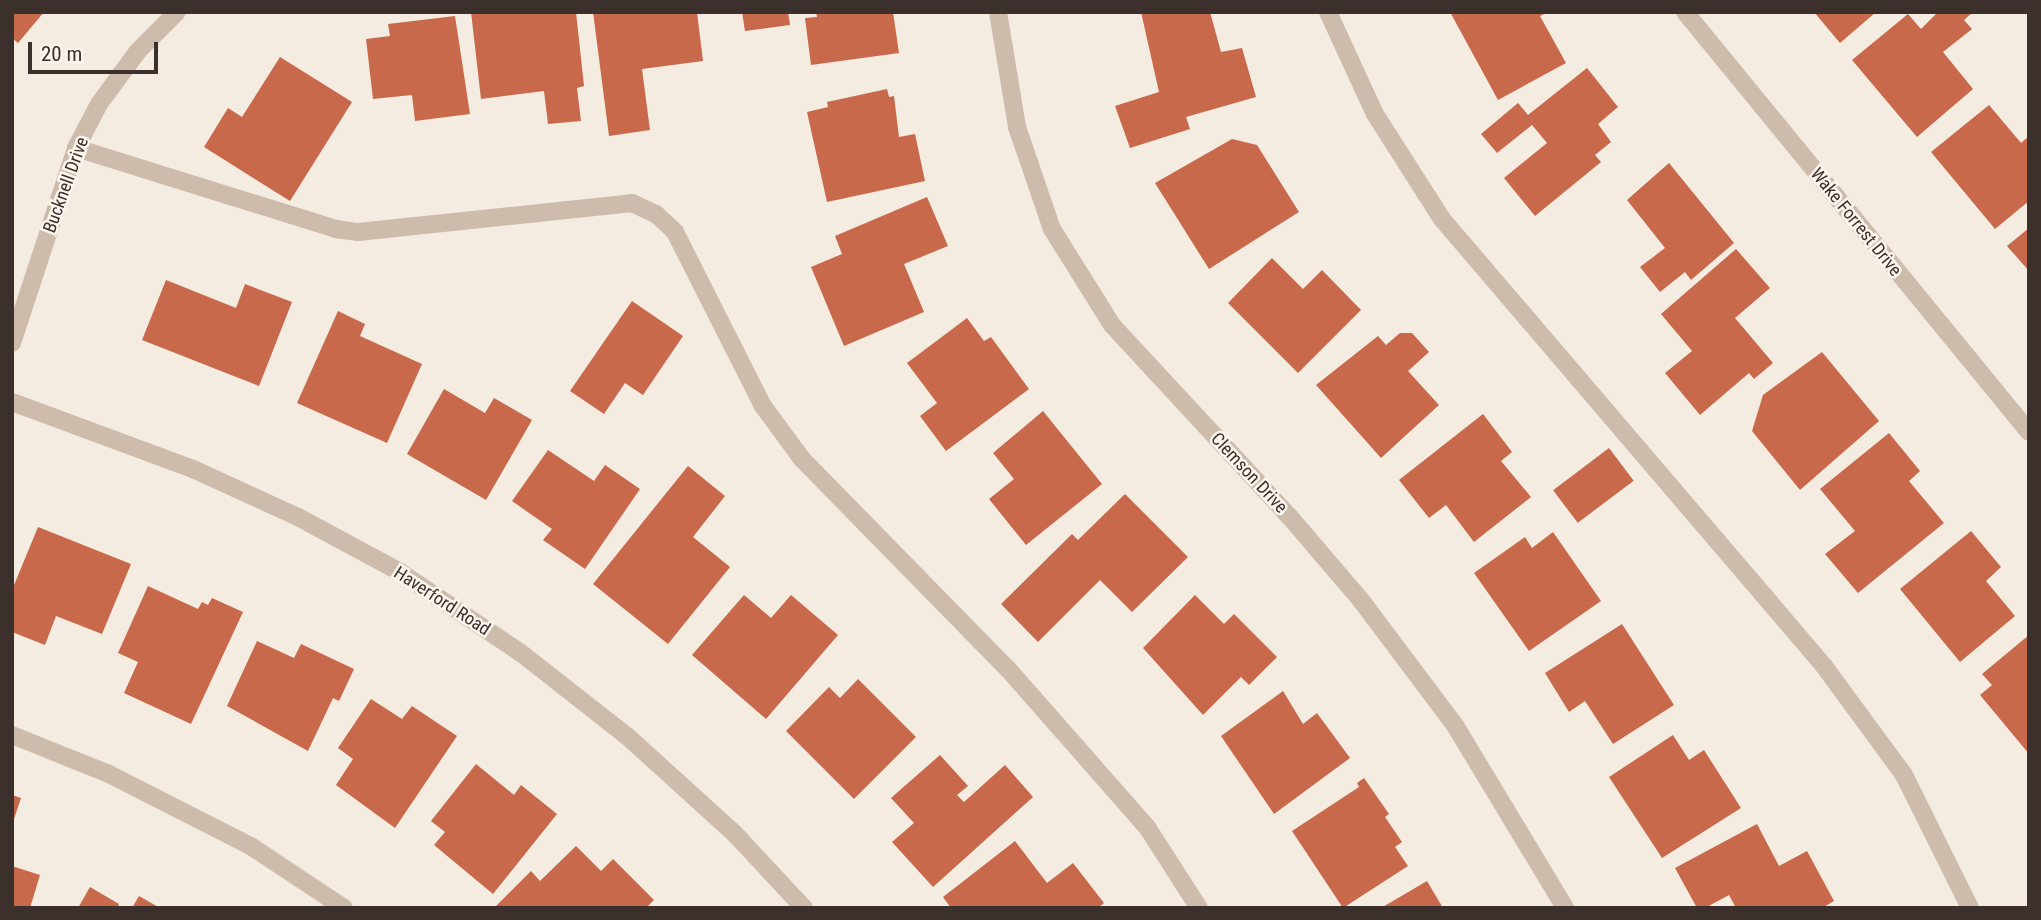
<!DOCTYPE html>
<style>
body{margin:0}
#map{position:relative;width:2041px;height:920px;overflow:hidden;background:#f4ebe1;font-family:"Roboto Condensed",sans-serif}
div>[style]{position:absolute}
.building>*{inset:0;background:#c8694b;transform-origin:0 0}
.minor>*{height:18px;margin:-9px;padding:0 9px;transform-origin:9px;border-radius:9px;background:#cdbbac}
span{translate:-50% -50%;white-space:nowrap;text-align:center;line-height:1.15;-webkit-text-stroke:5px #fbf5ee;paint-order:stroke}
.street-label{font-size:18px;color:#3b302b}
.frame{position:absolute;inset:0;border:14px solid #3b302b;pointer-events:none}
.scale{position:absolute;left:28px;top:42px;width:130px;height:32px;box-sizing:border-box;border:4px solid #3b302b;border-top:0;padding-left:9px;font-size:21px;line-height:24px;white-space:nowrap;color:#3b302b;-webkit-text-stroke:5px #fbf5ee;paint-order:stroke}
</style>
<div id="map">
<div class="building">
<i style="clip-path:polygon(12px 12px,44px 12px,18px 43px,12px 38px)"></i>
<i style="clip-path:polygon(471px 12px,576px 12px,584px 86px,577px 88px,581px 121px,548px 124px,544px 91px,481px 99px)"></i>
<i style="clip-path:polygon(593px 12px,697px 12px,703px 61px,642px 69px,650px 130px,609px 136px)"></i>
<i style="clip-path:polygon(742px 12px,788px 12px,790px 25px,745px 31px)"></i>
<i style="clip-path:polygon(816px 12px,893px 12px,899px 53px,811px 65px,805px 18px,817px 17px)"></i>
<i style="clip-path:polygon(1141px 12px,1210px 12px,1221px 52px,1242px 48px,1256px 97px,1186px 117px,1190px 129px,1130px 148px,1115px 106px,1159px 92px)"></i>
<i style="clip-path:polygon(1450px 12px,1548px 12px,1540px 16px,1566px 63px,1498px 100px)"></i>
<i style="clip-path:polygon(1814px 12px,1876px 12px,1840px 43px)"></i>
<i style="clip-path:polygon(1938px 12px,1973px 12px,1964px 20px,1972px 29px,1943px 52px,1973px 89px,1917px 137px,1852px 60px,1908px 14px,1921px 29px)"></i>
<i style="clip-path:polygon(455px 16px,470px 114px,415px 121px,412px 95px,373px 99px,366px 39px,390px 36px,388px 24px)"></i>
<i style="clip-path:polygon(280px 57px,352px 102px,290px 201px,204px 147px,228px 108px,242px 117px)"></i>
<i style="clip-path:polygon(1587px 68px,1618px 107px,1598px 124px,1611px 142px,1595px 155px,1601px 162px,1535px 216px,1504px 178px,1547px 143px,1532px 125px,1497px 153px,1481px 134px,1518px 103px,1528px 115px)"></i>
<i style="clip-path:polygon(887px 89px,889px 97px,894px 96px,899px 137px,915px 134px,925px 181px,827px 202px,807px 112px,828px 107px,827px 102px)"></i>
<i style="clip-path:polygon(1989px 105px,2021px 143px,2029px 136px,2029px 201px,1995px 229px,1931px 152px)"></i>
<i style="clip-path:polygon(1232px 139px,1257px 145px,1299px 212px,1209px 269px,1155px 183px)"></i>
<i style="clip-path:polygon(1669px 163px,1734px 243px,1691px 280px,1685px 272px,1660px 292px,1640px 267px,1665px 248px,1627px 200px)"></i>
<i style="clip-path:polygon(927px 197px,948px 246px,904px 264px,924px 312px,844px 346px,811px 267px,842px 254px,835px 236px)"></i>
<i style="clip-path:polygon(2029px 228px,2029px 271px,2007px 246px)"></i>
<i style="clip-path:polygon(1736px 249px,1770px 288px,1735px 318px,1773px 363px,1754px 379px,1749px 373px,1700px 415px,1665px 373px,1692px 351px,1661px 314px)"></i>
<i style="clip-path:polygon(1272px 258px,1303px 289px,1322px 270px,1361px 310px,1298px 373px,1228px 303px)"></i>
<i style="clip-path:polygon(166px 280px,236px 308px,245px 284px,292px 302px,259px 386px,142px 340px)"></i>
<i style="clip-path:polygon(632px 301px,683px 336px,643px 395px,625px 383px,604px 414px,570px 391px)"></i>
<i style="clip-path:polygon(338px 311px,365px 324px,360px 336px,422px 364px,387px 443px,297px 403px)"></i>
<i style="clip-path:polygon(967px 318px,984px 341px,991px 337px,1029px 389px,946px 451px,920px 416px,937px 403px,907px 363px)"></i>
<i style="clip-path:polygon(1400px 333px,1412px 333px,1429px 352px,1408px 371px,1439px 405px,1381px 458px,1316px 385px,1378px 336px,1386px 345px)"></i>
<i style="clip-path:polygon(1822px 352px,1879px 421px,1800px 490px,1752px 431px,1763px 395px)"></i>
<i style="clip-path:polygon(444px 389px,485px 413px,494px 398px,532px 420px,486px 500px,407px 454px)"></i>
<i style="clip-path:polygon(1043px 411px,1102px 484px,1026px 545px,989px 499px,1014px 479px,993px 453px)"></i>
<i style="clip-path:polygon(1483px 414px,1512px 452px,1501px 461px,1531px 497px,1474px 542px,1446px 505px,1429px 518px,1399px 480px)"></i>
<i style="clip-path:polygon(1889px 433px,1920px 471px,1909px 481px,1944px 523px,1858px 593px,1825px 554px,1855px 531px,1820px 489px)"></i>
<i style="left:1609px;top:448px;width:41px;height:70px;rotate:53deg"></i>
<i style="clip-path:polygon(548px 450px,594px 481px,605px 465px,640px 489px,585px 569px,543px 540px,552px 529px,512px 501px)"></i>
<i style="clip-path:polygon(688px 466px,725px 496px,693px 537px,730px 567px,668px 644px,593px 584px)"></i>
<i style="clip-path:polygon(1125px 494px,1188px 557px,1132px 612px,1100px 580px,1038px 642px,1001px 604px,1072px 534px,1078px 540px)"></i>
<i style="clip-path:polygon(38px 527px,131px 564px,102px 634px,56px 616px,45px 645px,12px 632px,12px 590px)"></i>
<i style="clip-path:polygon(1971px 531px,2001px 567px,1986px 581px,2015px 616px,1960px 662px,1900px 589px)"></i>
<i style="clip-path:polygon(1553px 532px,1601px 601px,1529px 651px,1474px 573px,1525px 537px,1532px 548px)"></i>
<i style="clip-path:polygon(148px 586px,198px 609px,202px 602px,208px 605px,212px 598px,243px 612px,191px 724px,124px 693px,138px 662px,118px 653px)"></i>
<i style="clip-path:polygon(744px 595px,771px 618px,791px 595px,838px 635px,766px 719px,692px 655px)"></i>
<i style="clip-path:polygon(1195px 595px,1224px 624px,1234px 614px,1277px 657px,1249px 685px,1241px 677px,1203px 715px,1143px 648px)"></i>
<i style="clip-path:polygon(1622px 624px,1674px 705px,1613px 744px,1585px 701px,1569px 712px,1545px 673px)"></i>
<i style="clip-path:polygon(2029px 635px,2029px 754px,1980px 695px,1992px 685px,1982px 674px)"></i>
<i style="clip-path:polygon(257px 641px,294px 658px,301px 644px,354px 669px,339px 701px,333px 698px,308px 751px,227px 706px)"></i>
<i style="clip-path:polygon(858px 679px,916px 737px,854px 799px,786px 731px,829px 687px,840px 698px)"></i>
<i style="clip-path:polygon(1283px 691px,1303px 724px,1317px 713px,1350px 758px,1274px 814px,1221px 736px)"></i>
<i style="clip-path:polygon(371px 699px,402px 719px,412px 706px,457px 736px,395px 828px,336px 785px,353px 759px,338px 748px)"></i>
<i style="clip-path:polygon(1673px 735px,1689px 760px,1704px 750px,1741px 808px,1662px 858px,1609px 777px)"></i>
<i style="clip-path:polygon(940px 755px,968px 786px,957px 795px,964px 802px,1005px 765px,1033px 797px,933px 887px,892px 842px,914px 823px,891px 798px)"></i>
<i style="clip-path:polygon(476px 764px,514px 795px,521px 785px,557px 814px,493px 894px,434px 845px,445px 832px,431px 821px)"></i>
<i style="clip-path:polygon(1364px 778px,1389px 814px,1385px 817px,1402px 842px,1395px 847px,1408px 866px,1343px 908px,1292px 831px,1359px 787px,1357px 783px)"></i>
<i style="clip-path:polygon(12px 795px,21px 798px,13px 822px,12px 822px)"></i>
<i style="clip-path:polygon(1757px 824px,1779px 866px,1807px 851px,1834px 901px,1822px 908px,1736px 908px,1729px 895px,1705px 908px,1697px 908px,1675px 868px)"></i>
<i style="clip-path:polygon(1015px 841px,1047px 883px,1073px 863px,1104px 903px,1098px 908px,951px 908px,943px 897px)"></i>
<i style="clip-path:polygon(576px 846px,601px 871px,613px 859px,654px 900px,646px 908px,494px 908px,531px 871px,540px 881px)"></i>
<i style="clip-path:polygon(12px 866px,40px 875px,30px 908px,12px 908px)"></i>
<i style="clip-path:polygon(1427px 881px,1443px 908px,1381px 908px)"></i>
<i style="clip-path:polygon(90px 887px,119px 904px,117px 908px,78px 908px)"></i>
<i style="clip-path:polygon(139px 896px,160px 908px,132px 908px)"></i>
</div>
<div class="minor">
<i style="left:998px;top:12px;width:117px;rotate:80.6deg"></i>
<i style="left:1017px;top:127px;width:108px;rotate:71.1deg"></i>
<i style="left:1052px;top:229px;width:113px;rotate:58deg"></i>
<i style="left:1112px;top:325px;width:260px;rotate:47.2deg"></i>
<i style="left:1289px;top:516px;width:109px;rotate:49.5deg"></i>
<i style="left:1360px;top:599px;width:160px;rotate:53.1deg"></i>
<i style="left:1456px;top:727px;width:211px;rotate:58.9deg"></i>
<i style="left:1328px;top:12px;width:112px;rotate:65.3deg"></i>
<i style="left:1375px;top:114px;width:125px;rotate:57.5deg"></i>
<i style="left:1442px;top:219px;width:588px;rotate:49.48deg"></i>
<i style="left:1824px;top:666px;width:135px;rotate:53.7deg"></i>
<i style="left:1904px;top:775px;width:148px;rotate:63.6deg"></i>
<i style="left:1685px;top:12px;width:543px;rotate:50.68deg"></i>
<i style="left:76px;top:148px;width:272px;rotate:17.3deg"></i>
<i style="left:336px;top:229px;width:22px;rotate:8deg"></i>
<i style="left:358px;top:232px;width:276px;rotate:-6deg"></i>
<i style="left:632px;top:203px;width:26px;rotate:25deg"></i>
<i style="left:656px;top:214px;width:26px;rotate:43deg"></i>
<i style="left:675px;top:232px;width:195px;rotate:63.2deg"></i>
<i style="left:763px;top:406px;width:66px;rotate:53.7deg"></i>
<i style="left:802px;top:459px;width:294px;rotate:45.6deg"></i>
<i style="left:1008px;top:669px;width:210px;rotate:48.7deg"></i>
<i style="left:1147px;top:827px;width:96px;rotate:57.3deg"></i>
<i style="left:12px;top:343px;width:205px;rotate:-71.8deg"></i>
<i style="left:76px;top:148px;width:50px;rotate:-62.4deg"></i>
<i style="left:99px;top:104px;width:66px;rotate:-53.7deg"></i>
<i style="left:138px;top:51px;width:55px;rotate:-45deg"></i>
<i style="left:12px;top:402px;width:193px;rotate:20.3deg"></i>
<i style="left:193px;top:469px;width:115px;rotate:24.6deg"></i>
<i style="left:298px;top:517px;width:116px;rotate:28.3deg"></i>
<i style="left:400px;top:572px;width:146px;rotate:33.8deg"></i>
<i style="left:521px;top:653px;width:135px;rotate:38.1deg"></i>
<i style="left:627px;top:736px;width:144px;rotate:42.2deg"></i>
<i style="left:734px;top:833px;width:103px;rotate:47deg"></i>
<i style="left:12px;top:735px;width:105px;rotate:21.9deg"></i>
<i style="left:109px;top:774px;width:161px;rotate:27deg"></i>
<i style="left:252px;top:847px;width:110px;rotate:33.5deg"></i>
</div>
<div class="street-label">
<span style="left:66px;top:185px;rotate:-70deg">Bucknell Drive</span>
<span style="left:1856px;top:222px;rotate:51deg">Wake Forrest Drive</span>
<span style="left:1249px;top:473px;rotate:47deg">Clemson Drive</span>
<span style="left:442px;top:601px;rotate:33deg">Haverford Road</span>
</div>
<div class="frame"></div>
<div class="scale">20 m</div>
</div>
